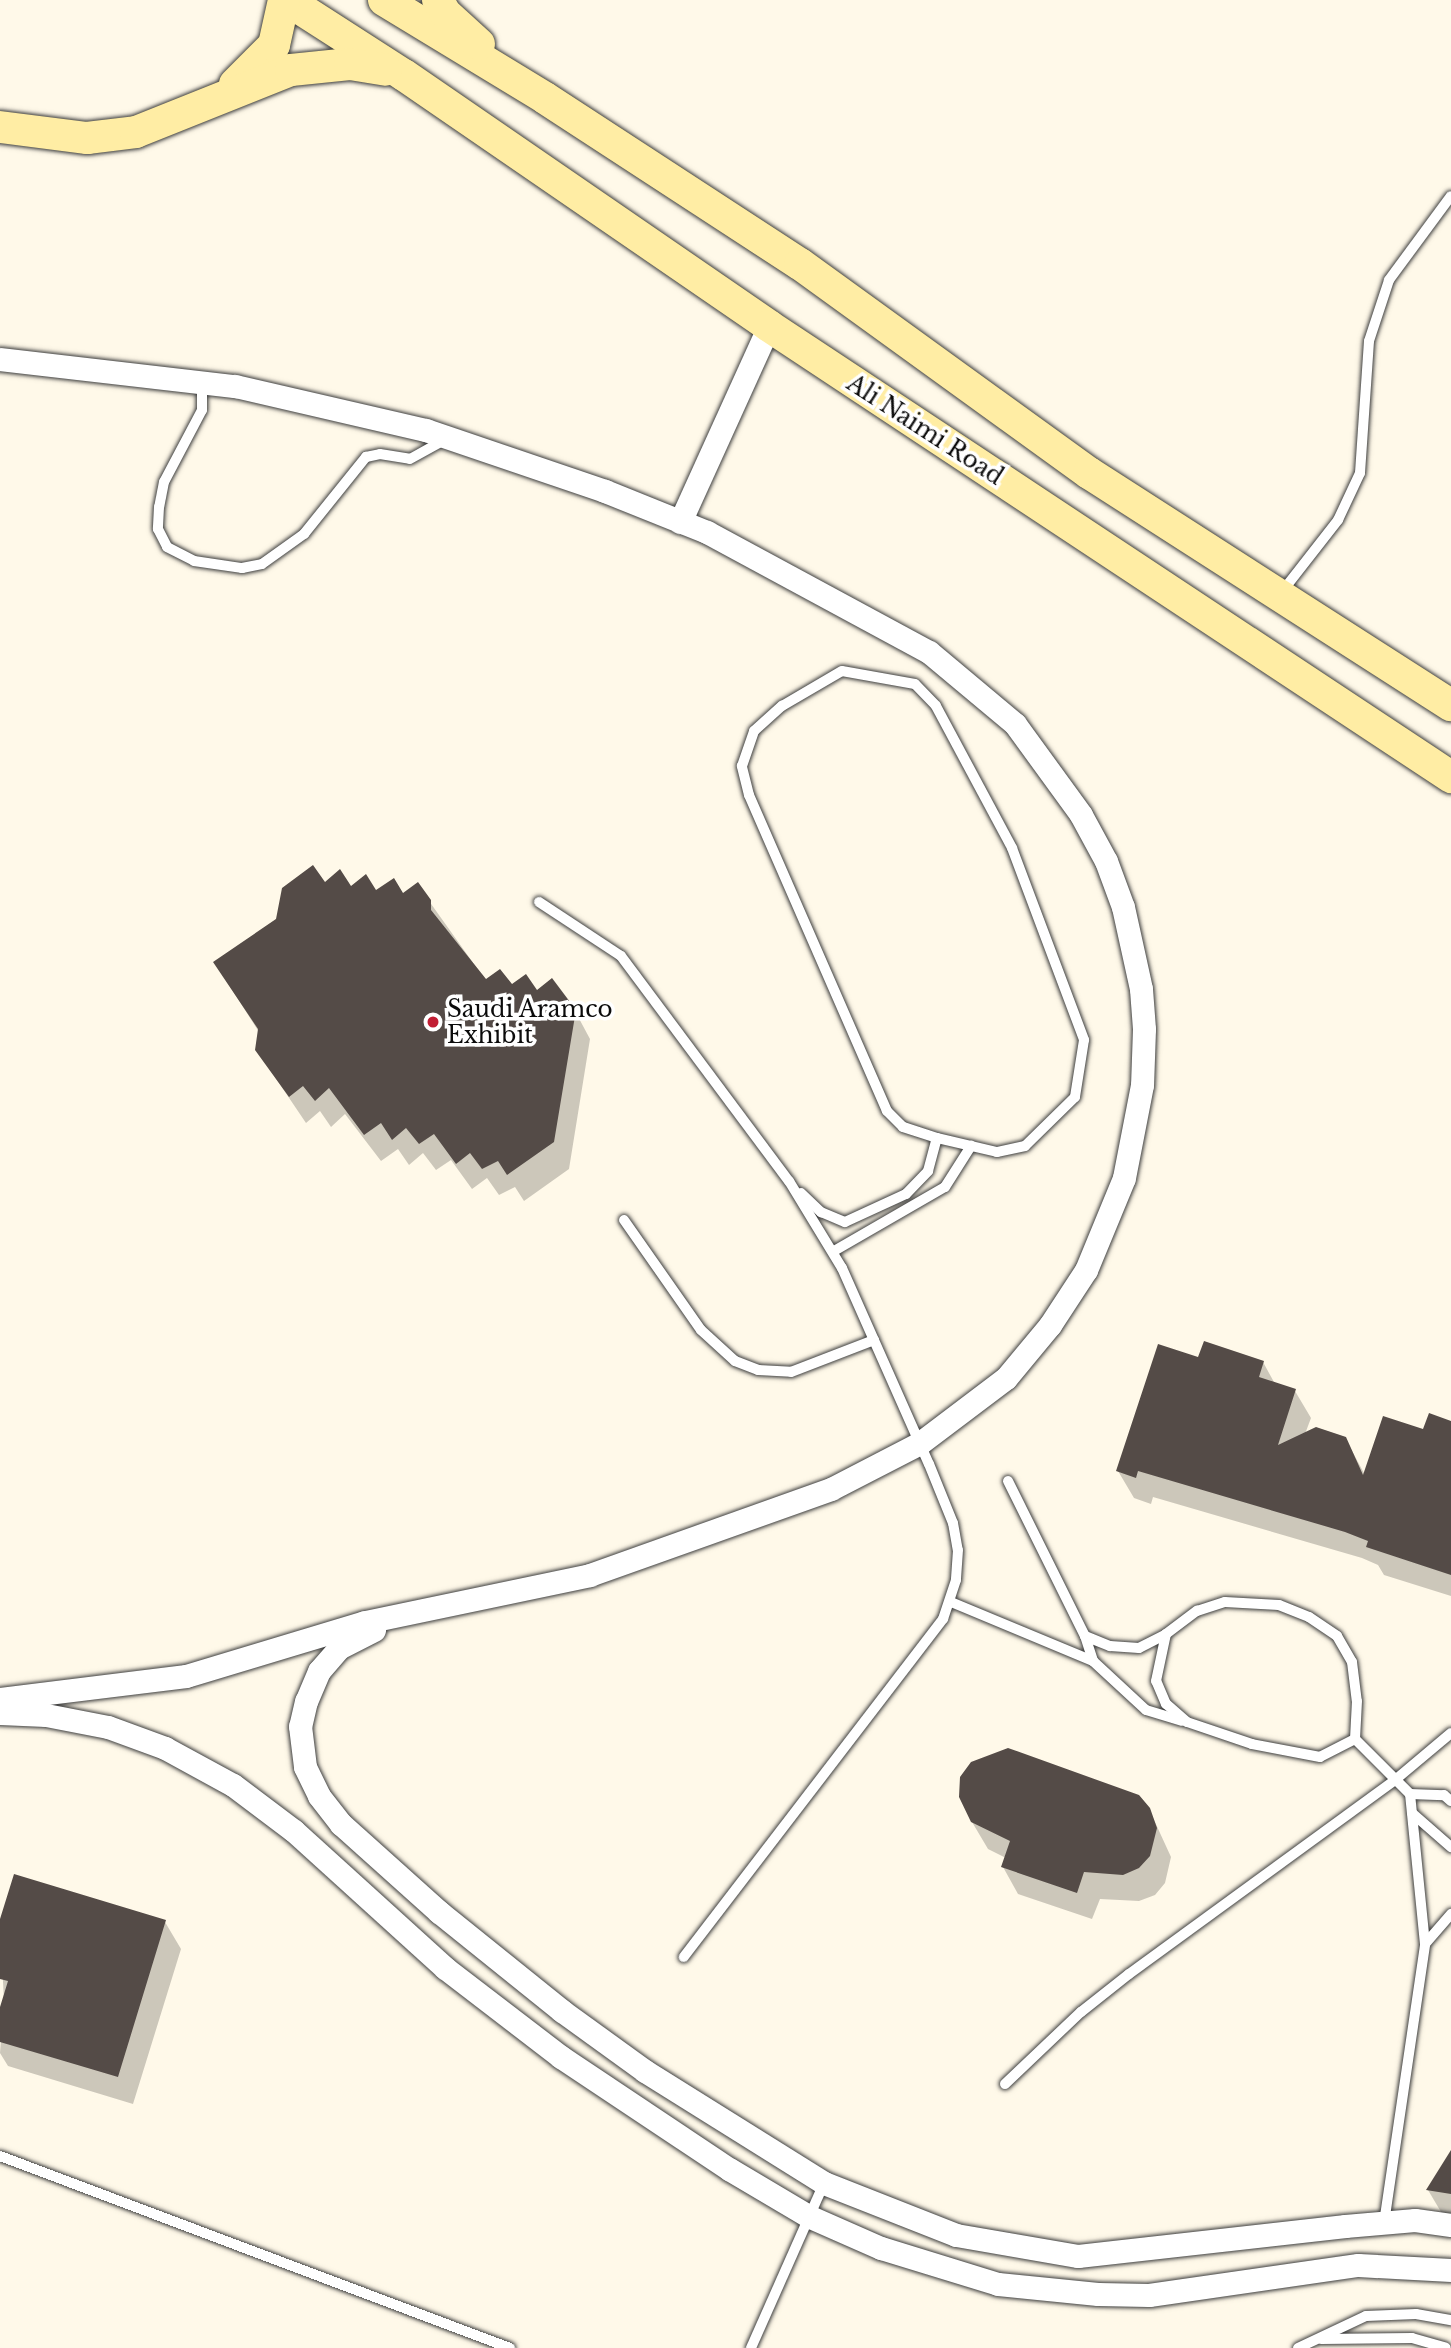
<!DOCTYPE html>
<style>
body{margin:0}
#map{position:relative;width:1451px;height:2348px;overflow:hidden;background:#fff9e9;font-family:"Libre Baskerville",serif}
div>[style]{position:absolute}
.shadow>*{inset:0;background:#0003}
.building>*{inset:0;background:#544b47}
.roads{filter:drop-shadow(0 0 2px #3e3e3e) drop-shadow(0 0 2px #3e3e3e)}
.lane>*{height:10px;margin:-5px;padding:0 5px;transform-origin:5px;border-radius:5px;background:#fff}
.street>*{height:23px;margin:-11.5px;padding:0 11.5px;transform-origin:11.5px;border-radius:11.5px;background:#fff}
.secondary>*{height:32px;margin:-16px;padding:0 16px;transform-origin:16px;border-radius:16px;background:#ffeda4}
.dots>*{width:19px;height:19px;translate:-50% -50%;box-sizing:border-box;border:4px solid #fff;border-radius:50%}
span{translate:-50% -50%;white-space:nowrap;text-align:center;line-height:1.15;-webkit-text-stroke:7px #fff;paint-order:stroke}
.street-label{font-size:23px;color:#0b0b0b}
.poi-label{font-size:23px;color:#0b0b0b}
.left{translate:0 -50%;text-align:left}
</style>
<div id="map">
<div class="shadow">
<i style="clip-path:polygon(325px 884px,429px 901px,486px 981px,536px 993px,575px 1011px,590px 1039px,569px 1169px,524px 1201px,515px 1187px,499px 1195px,487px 1178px,472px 1189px,451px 1160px,436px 1170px,423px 1153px,409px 1165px,398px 1149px,381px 1161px,345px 1114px,331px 1127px,320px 1111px,306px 1123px,256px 1049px,259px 1032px,215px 963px)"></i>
<i style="clip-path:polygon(1199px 1359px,1263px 1362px,1275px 1384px,1295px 1391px,1311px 1418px,1305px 1434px,1345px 1438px,1365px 1475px,1424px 1432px,1451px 1422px,1451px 1596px,1384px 1575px,1378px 1565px,1362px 1558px,1153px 1497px,1151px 1504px,1134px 1498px,1118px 1471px)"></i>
<i style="clip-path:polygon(1149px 1809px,1171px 1857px,1165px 1883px,1155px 1895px,1139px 1901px,1100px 1899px,1092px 1919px,1018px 1894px,1003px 1867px,1006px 1858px,988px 1849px,972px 1822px)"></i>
<i style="clip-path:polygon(165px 1922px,181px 1949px,133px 2104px,8px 2066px,0 2053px,4px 2001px,0 1925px)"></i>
<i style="clip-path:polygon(1451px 2154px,1451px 2218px,1444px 2217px,1428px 2190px)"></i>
</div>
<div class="building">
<i style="clip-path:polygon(313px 865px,325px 882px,340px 869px,351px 886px,366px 874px,376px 890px,394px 878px,403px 893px,418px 882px,431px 900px,431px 910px,486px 979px,500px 969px,512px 984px,526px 974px,537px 990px,552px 978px,576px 1010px,554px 1142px,507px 1175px,498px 1161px,482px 1169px,470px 1153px,456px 1164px,434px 1134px,419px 1144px,406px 1128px,392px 1140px,381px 1123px,364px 1135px,329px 1088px,315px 1101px,303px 1086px,289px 1097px,255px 1050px,258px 1029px,213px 962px,276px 919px,282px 888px)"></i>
<i style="clip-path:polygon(1204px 1341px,1264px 1361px,1259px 1377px,1296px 1389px,1278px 1445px,1316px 1427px,1346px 1437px,1363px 1475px,1383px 1416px,1423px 1429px,1429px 1413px,1451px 1421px,1451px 1575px,1366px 1547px,1368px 1541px,1345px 1532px,1138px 1471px,1136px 1478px,1116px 1471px,1158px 1344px,1198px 1357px)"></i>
<i style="clip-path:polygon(1008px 1748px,1139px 1795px,1150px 1808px,1157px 1828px,1150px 1856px,1139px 1868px,1123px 1875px,1084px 1872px,1077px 1893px,1001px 1867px,1010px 1841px,971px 1822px,959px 1797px,960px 1777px,971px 1762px)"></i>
<i style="clip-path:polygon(14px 1874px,166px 1920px,118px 2077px,0 2042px,0 2007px,8px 1981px,0 1979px,0 1919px)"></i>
<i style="clip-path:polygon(1451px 2150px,1451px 2194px,1426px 2190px)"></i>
</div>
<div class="roads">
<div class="lane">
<i style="left:202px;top:382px;width:28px;rotate:90deg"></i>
<i style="left:202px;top:410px;width:81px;rotate:117.8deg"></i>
<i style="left:164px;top:482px;width:25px;rotate:101deg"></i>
<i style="left:159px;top:507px;width:22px;rotate:93deg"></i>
<i style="left:158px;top:529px;width:20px;rotate:63deg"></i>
<i style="left:167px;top:547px;width:30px;rotate:27deg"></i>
<i style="left:194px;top:561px;width:49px;rotate:8.3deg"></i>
<i style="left:242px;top:568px;width:20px;rotate:-11deg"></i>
<i style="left:262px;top:564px;width:52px;rotate:-35.5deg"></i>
<i style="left:304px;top:534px;width:99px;rotate:-51.2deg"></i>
<i style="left:366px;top:457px;width:14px;rotate:-12deg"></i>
<i style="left:380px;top:454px;width:30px;rotate:9deg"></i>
<i style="left:410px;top:459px;width:41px;rotate:-29.1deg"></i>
<i style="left:1281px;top:593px;width:93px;rotate:-52deg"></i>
<i style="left:1338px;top:520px;width:52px;rotate:-64.9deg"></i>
<i style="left:1360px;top:473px;width:132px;rotate:-86.1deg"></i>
<i style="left:1369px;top:341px;width:64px;rotate:-71.8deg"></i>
<i style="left:1389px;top:280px;width:104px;rotate:-53.6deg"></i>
<i style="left:842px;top:671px;width:74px;rotate:10.1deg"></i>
<i style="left:915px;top:684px;width:30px;rotate:46deg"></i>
<i style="left:936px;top:706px;width:161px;rotate:61.8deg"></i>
<i style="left:1012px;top:848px;width:205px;rotate:69.4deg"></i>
<i style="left:1084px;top:1040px;width:58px;rotate:99deg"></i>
<i style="left:1075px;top:1097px;width:70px;rotate:135.6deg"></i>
<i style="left:1025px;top:1146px;width:29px;rotate:168deg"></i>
<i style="left:997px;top:1152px;width:62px;rotate:-166.9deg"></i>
<i style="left:937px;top:1138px;width:36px;rotate:-162deg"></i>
<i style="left:903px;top:1127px;width:23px;rotate:-135deg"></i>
<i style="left:887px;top:1111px;width:345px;rotate:-113.6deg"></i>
<i style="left:749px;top:795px;width:30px;rotate:-104deg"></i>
<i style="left:742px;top:766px;width:37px;rotate:-71deg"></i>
<i style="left:754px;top:731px;width:38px;rotate:-42deg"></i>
<i style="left:782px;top:706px;width:69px;rotate:-30.3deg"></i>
<i style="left:539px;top:902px;width:98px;rotate:33.4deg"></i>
<i style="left:621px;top:956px;width:281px;rotate:53.3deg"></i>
<i style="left:789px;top:1181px;width:102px;rotate:58.7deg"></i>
<i style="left:842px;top:1268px;width:214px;rotate:66.1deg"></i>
<i style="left:929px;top:1464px;width:64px;rotate:67.9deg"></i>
<i style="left:953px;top:1523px;width:27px;rotate:80deg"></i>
<i style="left:958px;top:1550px;width:30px;rotate:94deg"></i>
<i style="left:956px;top:1580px;width:41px;rotate:108.4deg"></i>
<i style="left:943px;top:1619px;width:426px;rotate:127.5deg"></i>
<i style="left:801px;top:1193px;width:28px;rotate:44deg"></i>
<i style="left:821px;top:1212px;width:26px;rotate:23deg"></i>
<i style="left:845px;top:1222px;width:67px;rotate:-24.7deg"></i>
<i style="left:906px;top:1194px;width:32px;rotate:-46deg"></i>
<i style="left:928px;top:1171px;width:34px;rotate:-75deg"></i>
<i style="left:624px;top:1220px;width:134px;rotate:55deg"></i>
<i style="left:701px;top:1330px;width:46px;rotate:42.4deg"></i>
<i style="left:735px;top:1361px;width:25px;rotate:21deg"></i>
<i style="left:758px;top:1370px;width:33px;rotate:3deg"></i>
<i style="left:791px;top:1372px;width:89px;rotate:-21.1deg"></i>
<i style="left:834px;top:1251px;width:128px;rotate:-30deg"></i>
<i style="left:945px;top:1187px;width:49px;rotate:-57.6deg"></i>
<i style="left:1008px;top:1481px;width:173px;rotate:63.6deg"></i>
<i style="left:1085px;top:1636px;width:26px;rotate:72deg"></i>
<i style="left:1093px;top:1661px;width:72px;rotate:42.8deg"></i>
<i style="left:1146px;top:1710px;width:37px;rotate:17deg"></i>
<i style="left:951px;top:1602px;width:154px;rotate:22.6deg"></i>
<i style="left:1085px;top:1636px;width:27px;rotate:22deg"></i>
<i style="left:1110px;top:1646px;width:29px;rotate:4deg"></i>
<i style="left:1139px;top:1648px;width:30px;rotate:-27deg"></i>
<i style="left:1355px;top:1739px;width:39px;rotate:153deg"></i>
<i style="left:1320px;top:1757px;width:69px;rotate:-169.2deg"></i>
<i style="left:1252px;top:1744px;width:69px;rotate:-161.3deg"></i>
<i style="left:1187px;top:1722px;width:28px;rotate:-139deg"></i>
<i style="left:1166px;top:1704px;width:25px;rotate:-113deg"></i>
<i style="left:1156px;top:1681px;width:48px;rotate:-78deg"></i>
<i style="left:1166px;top:1634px;width:39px;rotate:-37deg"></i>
<i style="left:1197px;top:1611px;width:29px;rotate:-18deg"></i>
<i style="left:1225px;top:1602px;width:54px;rotate:3.2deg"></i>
<i style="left:1279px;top:1605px;width:32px;rotate:22deg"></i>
<i style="left:1309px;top:1617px;width:34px;rotate:34deg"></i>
<i style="left:1337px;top:1636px;width:30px;rotate:60deg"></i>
<i style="left:1352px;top:1662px;width:39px;rotate:83deg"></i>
<i style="left:1357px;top:1701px;width:38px;rotate:93deg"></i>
<i style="left:1355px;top:1739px;width:78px;rotate:45deg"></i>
<i style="left:1410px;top:1794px;width:34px;rotate:2deg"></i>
<i style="left:1444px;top:1795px;width:9px;rotate:41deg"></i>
<i style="left:1412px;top:1813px;width:52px;rotate:41.1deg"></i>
<i style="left:1425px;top:1944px;width:40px;rotate:-49deg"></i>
<i style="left:1005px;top:2084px;width:105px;rotate:-43.5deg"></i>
<i style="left:1081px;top:2012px;width:61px;rotate:-38.4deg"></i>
<i style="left:1129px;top:1974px;width:329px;rotate:-36.1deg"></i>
<i style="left:1395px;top:1780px;width:73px;rotate:-40deg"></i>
<i style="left:0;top:2156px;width:545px;rotate:20.63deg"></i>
<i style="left:1384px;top:2223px;width:282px;rotate:-81.6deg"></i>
<i style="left:1425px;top:1944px;width:151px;rotate:-95.7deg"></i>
<i style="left:1321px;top:2339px;width:91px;rotate:-0.6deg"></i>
<i style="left:1412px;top:2338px;width:35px;rotate:16deg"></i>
<i style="left:751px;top:2348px;width:180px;rotate:-66.1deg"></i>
<i style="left:1298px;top:2348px;width:75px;rotate:-25.2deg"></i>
<i style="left:1366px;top:2316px;width:50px;rotate:-2.3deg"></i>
<i style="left:1416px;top:2314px;width:36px;rotate:10deg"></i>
</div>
<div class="street">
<i style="left:0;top:359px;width:237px;rotate:6.6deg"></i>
<i style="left:235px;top:386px;width:196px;rotate:13deg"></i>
<i style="left:426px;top:430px;width:189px;rotate:18.8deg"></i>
<i style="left:605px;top:491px;width:110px;rotate:21.9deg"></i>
<i style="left:707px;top:532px;width:252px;rotate:28.4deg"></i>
<i style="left:929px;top:652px;width:112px;rotate:39.9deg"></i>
<i style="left:1015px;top:724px;width:112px;rotate:54deg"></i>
<i style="left:1081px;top:815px;width:52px;rotate:61.5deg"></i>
<i style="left:1106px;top:861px;width:49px;rotate:69.7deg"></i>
<i style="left:1123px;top:907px;width:84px;rotate:77.6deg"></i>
<i style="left:1141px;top:989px;width:40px;rotate:85.7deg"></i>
<i style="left:1144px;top:1029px;width:56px;rotate:92deg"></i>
<i style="left:1142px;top:1085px;width:95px;rotate:101deg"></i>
<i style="left:1124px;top:1178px;width:100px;rotate:112.4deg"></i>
<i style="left:1086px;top:1270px;width:66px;rotate:123.2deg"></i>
<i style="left:1050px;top:1325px;width:69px;rotate:129.7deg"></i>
<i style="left:1006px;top:1378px;width:108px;rotate:142.9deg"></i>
<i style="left:920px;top:1443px;width:100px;rotate:152.7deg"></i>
<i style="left:831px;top:1489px;width:256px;rotate:160.4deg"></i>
<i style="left:590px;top:1575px;width:230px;rotate:168.2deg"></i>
<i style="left:365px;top:1622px;width:187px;rotate:163.2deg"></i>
<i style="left:186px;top:1676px;width:187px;rotate:173deg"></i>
<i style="left:680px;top:522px;width:215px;rotate:-65.6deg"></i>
<i style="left:374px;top:1630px;width:39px;rotate:153deg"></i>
<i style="left:339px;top:1648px;width:30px;rotate:131deg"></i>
<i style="left:319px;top:1671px;width:33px;rotate:113deg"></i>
<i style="left:306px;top:1701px;width:26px;rotate:103deg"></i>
<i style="left:300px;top:1726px;width:41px;rotate:83deg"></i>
<i style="left:305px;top:1767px;width:32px;rotate:64deg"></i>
<i style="left:319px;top:1796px;width:36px;rotate:52deg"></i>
<i style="left:341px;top:1824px;width:132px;rotate:41.9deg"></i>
<i style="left:439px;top:1912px;width:158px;rotate:38.8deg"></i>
<i style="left:562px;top:2011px;width:102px;rotate:35.9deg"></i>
<i style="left:645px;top:2071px;width:211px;rotate:32deg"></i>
<i style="left:824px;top:2183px;width:142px;rotate:21.5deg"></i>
<i style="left:956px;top:2235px;width:124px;rotate:9.8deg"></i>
<i style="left:1078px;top:2256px;width:269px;rotate:-6.4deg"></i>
<i style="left:1345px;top:2226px;width:70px;rotate:-4.9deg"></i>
<i style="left:1415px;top:2220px;width:36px;rotate:8deg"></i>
<i style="left:0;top:1713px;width:46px;rotate:2.5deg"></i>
<i style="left:46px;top:1715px;width:63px;rotate:11deg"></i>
<i style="left:108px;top:1727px;width:61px;rotate:20.2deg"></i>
<i style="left:165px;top:1748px;width:77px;rotate:28.6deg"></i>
<i style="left:233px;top:1785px;width:76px;rotate:37deg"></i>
<i style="left:294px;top:1831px;width:204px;rotate:42.2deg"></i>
<i style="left:445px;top:1968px;width:146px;rotate:37.5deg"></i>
<i style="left:561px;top:2057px;width:202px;rotate:33.7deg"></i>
<i style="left:729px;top:2169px;width:92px;rotate:30.7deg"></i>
<i style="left:808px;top:2216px;width:80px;rotate:23.7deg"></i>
<i style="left:881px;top:2248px;width:122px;rotate:17.1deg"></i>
<i style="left:998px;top:2284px;width:100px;rotate:5.7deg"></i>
<i style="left:1098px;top:2294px;width:51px;rotate:1.1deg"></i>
<i style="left:1149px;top:2295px;width:211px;rotate:-8.2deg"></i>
<i style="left:1358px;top:2265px;width:93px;rotate:3.1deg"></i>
</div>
<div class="secondary">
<i style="left:287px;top:0;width:139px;rotate:32.7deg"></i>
<i style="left:404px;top:75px;width:443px;rotate:34.5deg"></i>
<i style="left:769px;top:326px;width:818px;rotate:33.48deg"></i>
<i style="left:384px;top:0;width:188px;rotate:31.3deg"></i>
<i style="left:545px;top:98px;width:304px;rotate:33.1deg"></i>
<i style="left:800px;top:264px;width:357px;rotate:35.9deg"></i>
<i style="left:1089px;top:473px;width:430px;rotate:32.7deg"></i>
<i style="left:438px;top:0;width:15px;rotate:62deg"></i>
<i style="left:445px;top:13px;width:46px;rotate:42.4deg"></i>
<i style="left:235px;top:84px;width:55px;rotate:-45deg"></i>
<i style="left:274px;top:45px;width:46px;rotate:-77.5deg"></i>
<i style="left:0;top:127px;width:88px;rotate:7.2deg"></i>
<i style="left:87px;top:138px;width:49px;rotate:-7deg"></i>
<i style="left:136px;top:132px;width:167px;rotate:-21.8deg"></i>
<i style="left:291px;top:70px;width:59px;rotate:-5.8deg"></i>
<i style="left:350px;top:64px;width:36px;rotate:9deg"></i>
</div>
</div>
<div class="dots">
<i style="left:433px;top:1022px;background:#c11d33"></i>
</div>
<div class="street-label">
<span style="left:925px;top:430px;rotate:33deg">Ali Naimi Road</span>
</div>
<div class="poi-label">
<span class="left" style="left:447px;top:1022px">Saudi Aramco<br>Exhibit</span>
</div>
</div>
